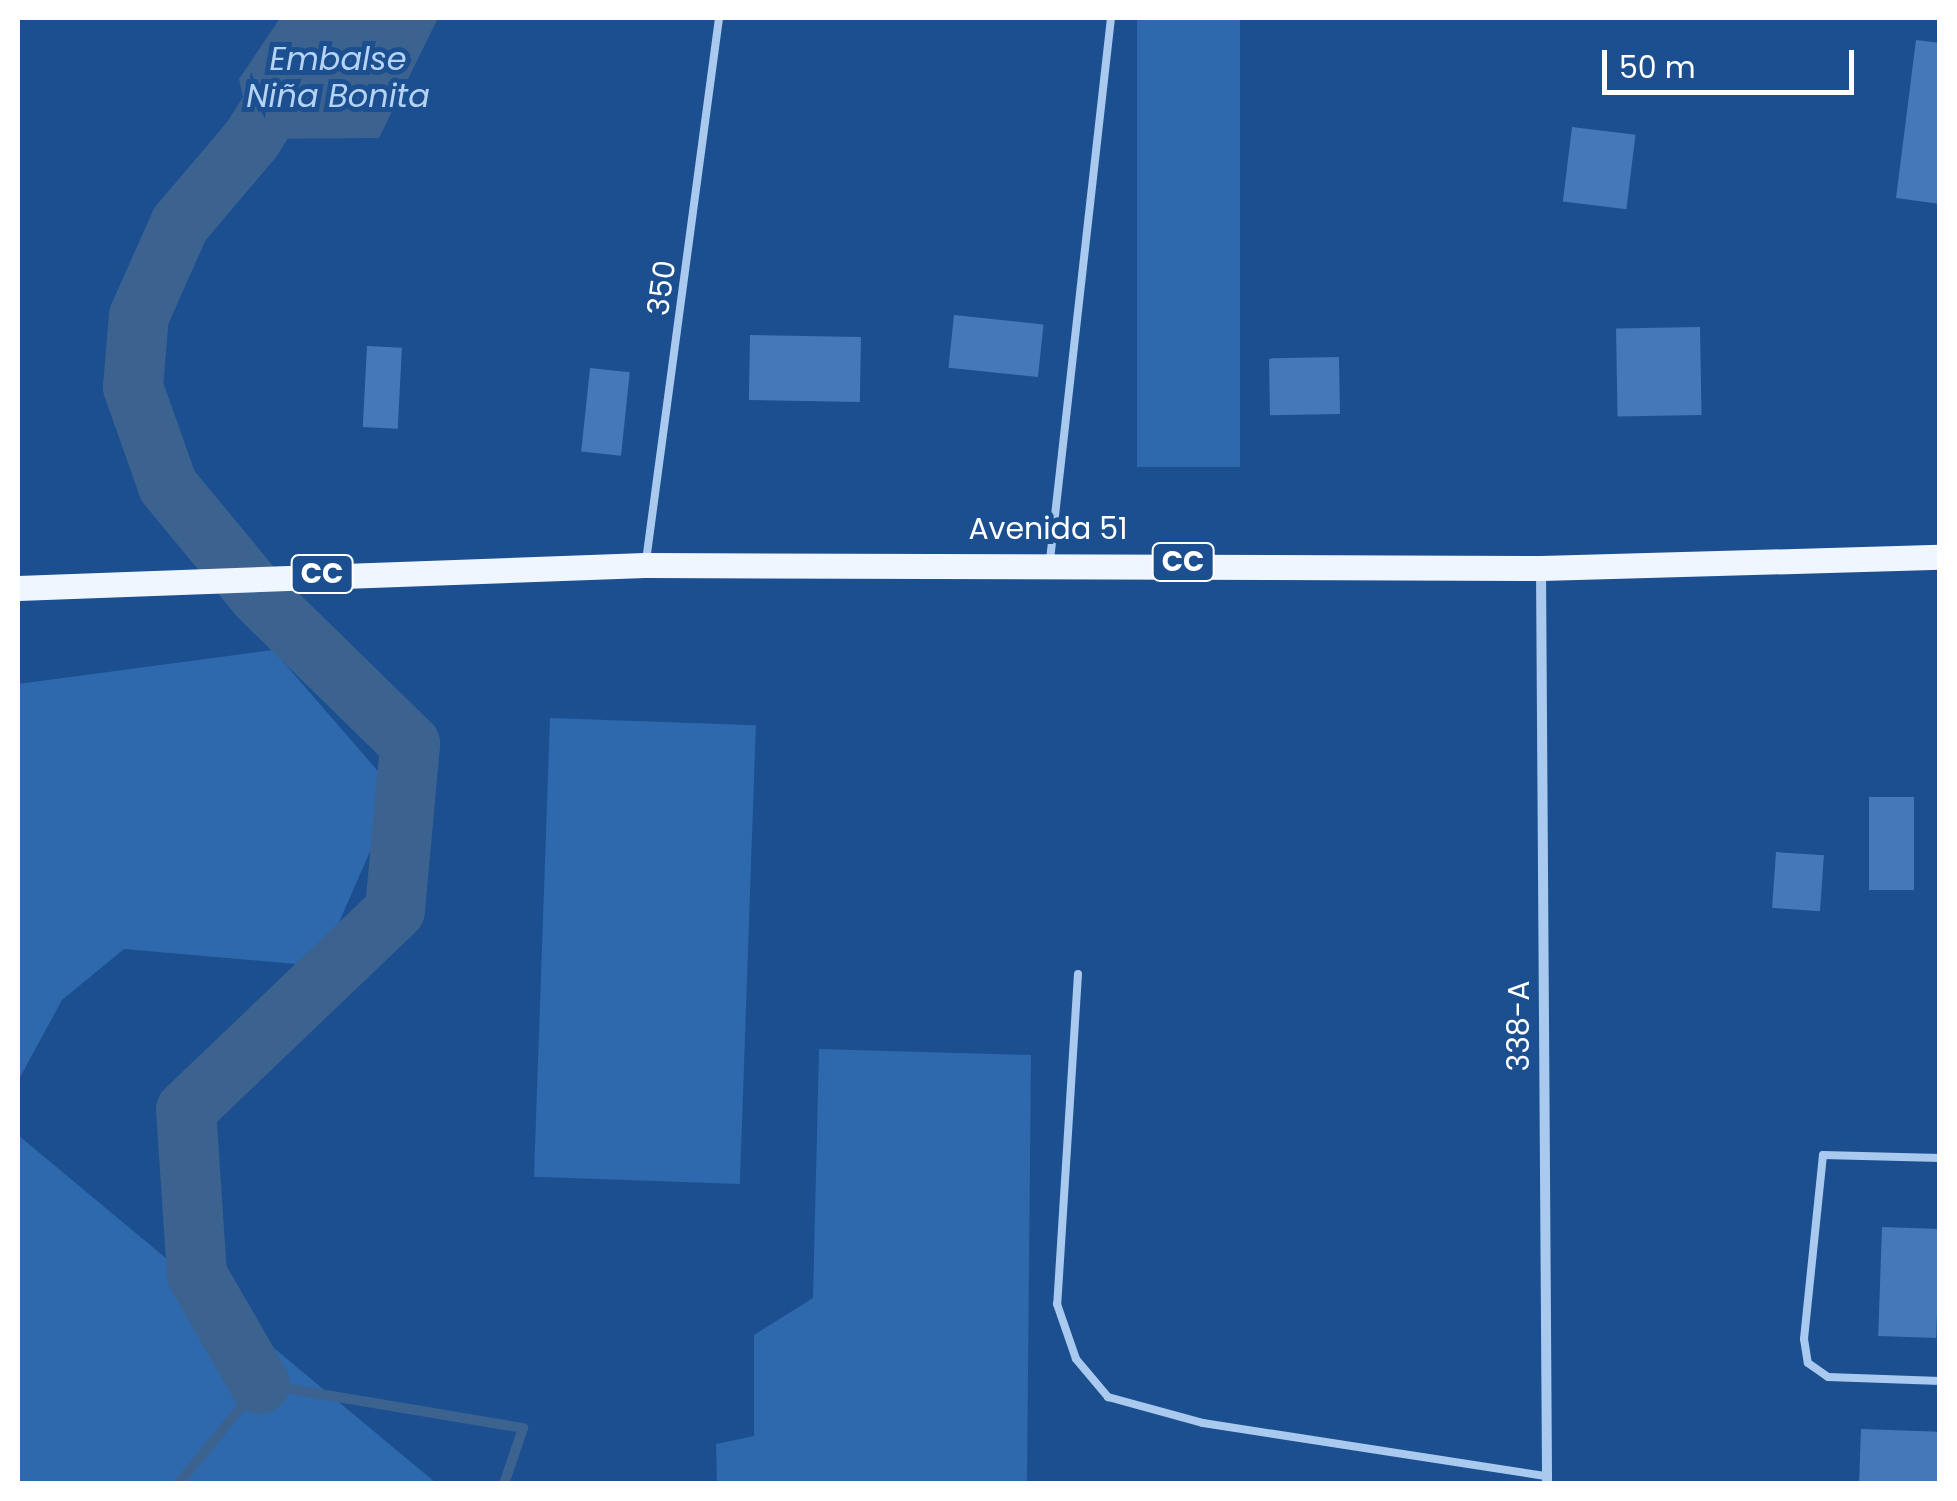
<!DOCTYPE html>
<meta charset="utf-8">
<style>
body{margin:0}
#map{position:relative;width:1957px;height:1501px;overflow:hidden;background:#1b4f8f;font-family:Poppins,sans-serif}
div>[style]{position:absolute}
.green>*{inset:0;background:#2e69ad;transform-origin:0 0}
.water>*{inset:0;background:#3c6290}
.stream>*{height:10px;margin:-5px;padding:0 5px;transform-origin:5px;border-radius:5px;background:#3c6290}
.river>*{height:60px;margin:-30px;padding:0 30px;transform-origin:30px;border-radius:30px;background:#3c6290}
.building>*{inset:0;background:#4478b7;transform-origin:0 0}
.service>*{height:8px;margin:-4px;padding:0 4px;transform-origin:4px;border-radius:4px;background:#a9c9ee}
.minor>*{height:10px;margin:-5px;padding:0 5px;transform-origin:5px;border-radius:5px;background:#a9c9ee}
.primary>*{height:25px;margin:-12.5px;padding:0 12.5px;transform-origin:12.5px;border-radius:12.5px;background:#f0f6ff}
span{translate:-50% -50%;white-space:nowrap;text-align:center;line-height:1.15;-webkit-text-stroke:10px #1b4f8f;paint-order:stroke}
.shield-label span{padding:2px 8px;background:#1b4f8f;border:2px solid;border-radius:8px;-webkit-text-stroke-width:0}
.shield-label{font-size:28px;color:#fff;font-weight:700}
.street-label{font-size:30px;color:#fff}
.water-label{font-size:32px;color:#b5d3f5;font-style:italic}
.frame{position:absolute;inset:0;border:20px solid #fff;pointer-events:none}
.scale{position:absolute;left:1602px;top:50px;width:252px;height:45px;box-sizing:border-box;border:5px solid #fff;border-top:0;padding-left:12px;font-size:30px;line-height:35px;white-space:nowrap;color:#fff;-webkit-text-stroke:8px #1b4f8f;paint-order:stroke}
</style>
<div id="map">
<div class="green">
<i style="left:1137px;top:18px;width:103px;height:449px"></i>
<i style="clip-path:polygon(273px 650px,396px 792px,320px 966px,124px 949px,62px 1000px,18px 1081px,18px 684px)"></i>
<i style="left:550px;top:718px;width:206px;height:459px;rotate:2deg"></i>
<i style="clip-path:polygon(819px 1049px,1031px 1055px,1027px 1483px,717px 1483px,716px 1444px,754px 1436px,754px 1335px,813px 1298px)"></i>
<i style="clip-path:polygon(18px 1135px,436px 1483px,18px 1483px)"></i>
</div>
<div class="water">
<i style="clip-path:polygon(280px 18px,438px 18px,379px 138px,252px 139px,239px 79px)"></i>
</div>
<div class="stream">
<i style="left:178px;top:1484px;width:129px;rotate:-50.6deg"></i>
<i style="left:260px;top:1384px;width:267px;rotate:9.5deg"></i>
<i style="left:523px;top:1428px;width:59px;rotate:108.7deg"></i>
</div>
<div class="river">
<i style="left:260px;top:1384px;width:126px;rotate:-120deg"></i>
<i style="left:197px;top:1275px;width:165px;rotate:-93.8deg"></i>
<i style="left:186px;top:1110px;width:289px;rotate:-43.7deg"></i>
<i style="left:395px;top:910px;width:167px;rotate:-84.8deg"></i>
<i style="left:410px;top:744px;width:211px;rotate:-135.6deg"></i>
<i style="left:259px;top:596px;width:143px;rotate:-129.6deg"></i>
<i style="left:168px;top:486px;width:105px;rotate:-109.5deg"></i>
<i style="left:133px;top:387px;width:71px;rotate:-85.2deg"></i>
<i style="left:139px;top:316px;width:101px;rotate:-66deg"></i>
<i style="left:180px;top:224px;width:111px;rotate:-49.7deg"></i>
<i style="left:252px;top:139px;width:143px;rotate:-57.9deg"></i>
</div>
<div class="building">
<i style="clip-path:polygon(1916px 40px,1940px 43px,1940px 204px,1896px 198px)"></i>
<i style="left:1572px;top:127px;width:64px;height:75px;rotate:7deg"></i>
<i style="left:954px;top:315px;width:90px;height:53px;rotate:6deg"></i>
<i style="left:1700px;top:327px;width:88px;height:84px;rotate:89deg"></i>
<i style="left:750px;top:335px;width:111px;height:65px;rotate:1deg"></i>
<i style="left:367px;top:346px;width:35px;height:81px;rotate:3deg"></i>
<i style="left:1339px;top:357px;width:57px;height:70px;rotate:89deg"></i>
<i style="left:590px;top:368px;width:40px;height:84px;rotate:6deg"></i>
<i style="left:1869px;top:797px;width:45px;height:93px"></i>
<i style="left:1776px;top:852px;width:48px;height:56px;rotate:4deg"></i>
<i style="left:1882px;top:1227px;width:58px;height:109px;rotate:2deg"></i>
<i style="left:1861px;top:1429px;width:79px;height:55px;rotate:2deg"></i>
</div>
<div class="service">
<i style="left:1050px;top:560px;width:545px;rotate:-83.58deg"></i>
<i style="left:646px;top:561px;width:548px;rotate:-82.34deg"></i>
<i style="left:1078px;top:974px;width:331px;rotate:93.6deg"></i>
<i style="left:1057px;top:1304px;width:58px;rotate:70.9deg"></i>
<i style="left:1076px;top:1359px;width:50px;rotate:49.9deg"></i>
<i style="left:1108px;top:1397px;width:98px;rotate:15.3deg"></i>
<i style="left:1203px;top:1423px;width:348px;rotate:8.8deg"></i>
<i style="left:1940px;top:1158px;width:117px;rotate:-178.5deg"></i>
<i style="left:1823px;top:1155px;width:185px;rotate:95.9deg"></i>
<i style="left:1804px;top:1339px;width:24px;rotate:81deg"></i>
<i style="left:1808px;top:1363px;width:24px;rotate:35deg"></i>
<i style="left:1828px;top:1377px;width:112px;rotate:2deg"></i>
</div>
<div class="minor">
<i style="left:1541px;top:569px;width:915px;rotate:89.62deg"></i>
</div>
<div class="primary">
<i style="left:18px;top:588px;width:627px;rotate:-2.1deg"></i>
<i style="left:645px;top:565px;width:896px;rotate:0.19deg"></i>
<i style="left:1541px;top:568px;width:399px;rotate:-1.6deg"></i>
</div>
<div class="shield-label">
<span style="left:1183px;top:562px">CC</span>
<span style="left:322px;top:574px">CC</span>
</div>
<div class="street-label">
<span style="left:662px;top:288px;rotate:-82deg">350</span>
<span style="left:1048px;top:529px">Avenida 51</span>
<span style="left:1519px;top:1026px;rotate:-90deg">338-A</span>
</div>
<div class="water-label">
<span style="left:338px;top:78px">Embalse<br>Niña Bonita</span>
</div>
<div class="frame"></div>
<div class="scale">50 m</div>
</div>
